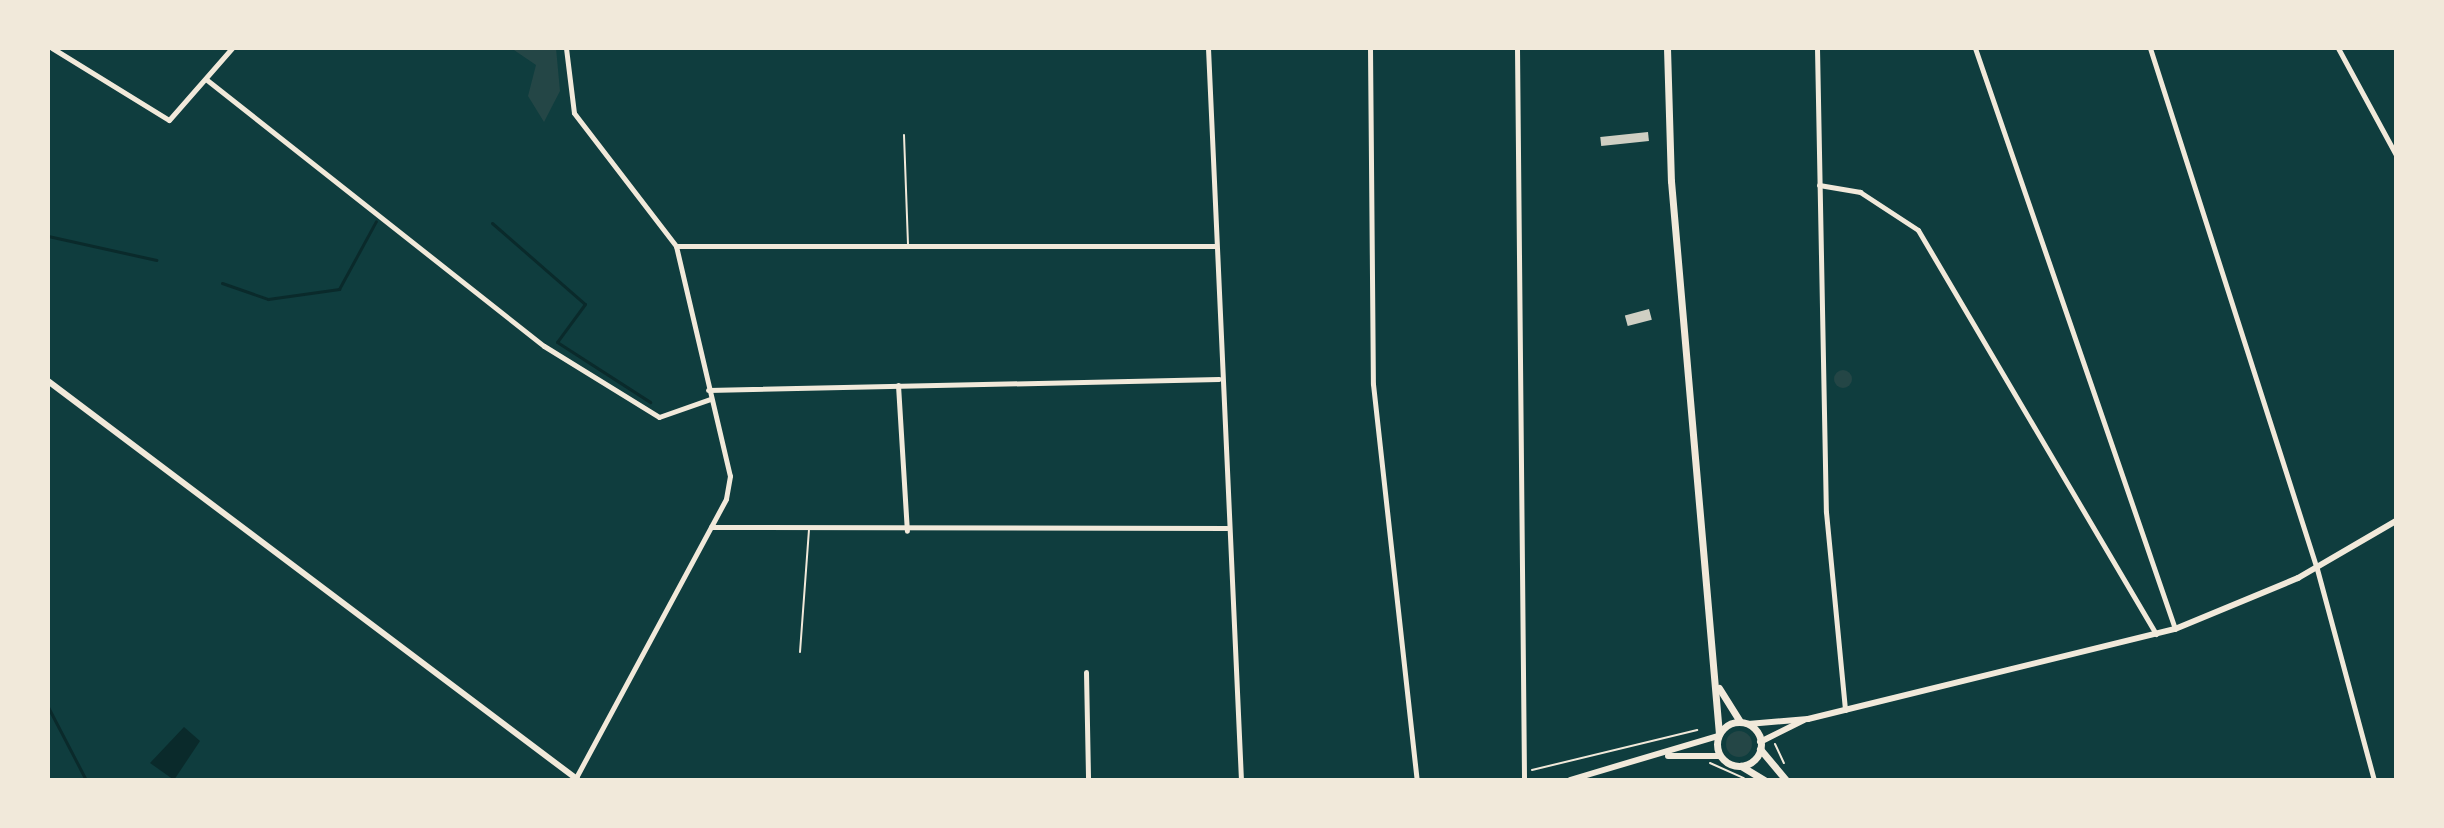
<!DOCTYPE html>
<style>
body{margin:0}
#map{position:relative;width:2444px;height:828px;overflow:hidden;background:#0f3d3e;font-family:"Open Sans",sans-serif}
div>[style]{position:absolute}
.green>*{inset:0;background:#244646}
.round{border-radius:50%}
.water>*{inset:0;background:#0a2a2b}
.stream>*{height:3px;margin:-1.5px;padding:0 1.5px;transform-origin:1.5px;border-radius:1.5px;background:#0a2a2b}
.building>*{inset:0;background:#cfcfc3;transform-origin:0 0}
.path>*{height:2px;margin:-1px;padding:0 1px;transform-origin:1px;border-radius:1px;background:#f1e9da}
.service>*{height:2px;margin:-1px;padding:0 1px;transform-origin:1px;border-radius:1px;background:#f1e9da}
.minor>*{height:5px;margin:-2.5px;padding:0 2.5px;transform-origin:2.5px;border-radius:2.5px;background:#f1e9da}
.tertiary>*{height:6px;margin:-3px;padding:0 3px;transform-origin:3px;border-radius:3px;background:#f1e9da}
.primary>*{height:7px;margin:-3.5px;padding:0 3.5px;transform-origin:3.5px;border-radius:3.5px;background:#f1e9da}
.primary>.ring{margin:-3.5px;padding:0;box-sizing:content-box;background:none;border:7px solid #f1e9da;border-radius:50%}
span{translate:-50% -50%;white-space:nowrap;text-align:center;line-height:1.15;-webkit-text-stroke:8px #f1e9da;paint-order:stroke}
.frame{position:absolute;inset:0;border:50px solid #f1e9da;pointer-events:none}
</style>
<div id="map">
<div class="green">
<i style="clip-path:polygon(511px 48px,556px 48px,560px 91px,544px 122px,528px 96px,536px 65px)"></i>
<i class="round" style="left:1834px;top:370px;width:18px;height:18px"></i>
<i class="round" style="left:1726px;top:731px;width:26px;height:26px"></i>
</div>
<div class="water">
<i style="clip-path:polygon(184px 727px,200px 741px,174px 780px,150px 763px)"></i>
</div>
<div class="stream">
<i style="left:492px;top:223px;width:123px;rotate:41.1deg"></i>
<i style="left:585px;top:304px;width:47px;rotate:126.4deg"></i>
<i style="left:557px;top:342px;width:111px;rotate:32.8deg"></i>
<i style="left:48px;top:236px;width:111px;rotate:12.5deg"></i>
<i style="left:222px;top:283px;width:49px;rotate:19.2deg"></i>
<i style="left:268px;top:299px;width:72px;rotate:-8deg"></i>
<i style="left:339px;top:289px;width:77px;rotate:-61.4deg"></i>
<i style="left:48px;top:707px;width:82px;rotate:62.5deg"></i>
</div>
<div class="building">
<i style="left:1648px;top:132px;width:9px;height:48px;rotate:84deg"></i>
<i style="left:1649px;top:309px;width:11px;height:25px;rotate:75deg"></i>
</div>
<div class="path">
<i style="left:1775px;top:744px;width:21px;rotate:65deg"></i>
<i style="left:1710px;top:763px;width:37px;rotate:24deg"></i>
<i style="left:1532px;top:770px;width:170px;rotate:-13.6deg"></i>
</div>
<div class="service">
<i style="left:904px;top:135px;width:111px;rotate:87.9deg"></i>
<i style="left:800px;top:652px;width:122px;rotate:-85.8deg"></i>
</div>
<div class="minor">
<i style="left:52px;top:48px;width:137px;rotate:31.6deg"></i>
<i style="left:169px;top:120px;width:96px;rotate:-48.8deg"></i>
<i style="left:566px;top:48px;width:65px;rotate:83deg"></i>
<i style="left:574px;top:113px;width:168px;rotate:52.5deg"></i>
<i style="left:676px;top:246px;width:236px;rotate:76.8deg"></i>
<i style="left:730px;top:476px;width:23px;rotate:100deg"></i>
<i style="left:726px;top:499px;width:318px;rotate:118.3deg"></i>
<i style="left:1208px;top:48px;width:733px;rotate:87.42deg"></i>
<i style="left:1370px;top:48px;width:336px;rotate:89.5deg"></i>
<i style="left:1373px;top:384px;width:398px;rotate:83.7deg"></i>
<i style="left:1517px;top:48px;width:732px;rotate:89.45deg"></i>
<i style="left:1817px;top:48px;width:464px;rotate:88.9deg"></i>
<i style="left:1826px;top:512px;width:199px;rotate:84.5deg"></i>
<i style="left:1975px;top:48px;width:614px;rotate:71deg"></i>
<i style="left:2150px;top:48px;width:547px;rotate:72.23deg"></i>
<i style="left:2317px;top:569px;width:219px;rotate:74.9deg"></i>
<i style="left:2338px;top:48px;width:122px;rotate:61.5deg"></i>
<i style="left:207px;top:80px;width:429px;rotate:38.3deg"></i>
<i style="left:544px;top:346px;width:135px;rotate:31.7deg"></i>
<i style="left:659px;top:417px;width:54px;rotate:-19.4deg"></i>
<i style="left:1819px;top:185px;width:42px;rotate:9.7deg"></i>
<i style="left:1860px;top:192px;width:69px;rotate:33.2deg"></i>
<i style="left:1918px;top:230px;width:469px;rotate:59.5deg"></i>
<i style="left:676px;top:246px;width:540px"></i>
<i style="left:898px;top:385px;width:146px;rotate:86.5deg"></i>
<i style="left:708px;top:390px;width:511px;rotate:-1.23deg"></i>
<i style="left:711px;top:527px;width:516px;rotate:0.11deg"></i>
<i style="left:1086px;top:672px;width:108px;rotate:88.9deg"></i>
</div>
<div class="tertiary">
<i style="left:48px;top:381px;width:663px;rotate:36.97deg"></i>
<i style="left:1748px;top:724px;width:60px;rotate:-4.8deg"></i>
<i style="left:1808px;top:719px;width:378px;rotate:-13.8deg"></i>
<i style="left:2175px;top:629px;width:133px;rotate:-22.5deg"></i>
<i style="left:2298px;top:578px;width:113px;rotate:-30.2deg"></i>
<i style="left:1760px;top:742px;width:49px;rotate:-26.6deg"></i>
<i style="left:1668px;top:756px;width:52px"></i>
<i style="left:1570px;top:780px;width:154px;rotate:-16.6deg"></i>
</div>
<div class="primary">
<i style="left:1667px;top:48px;width:133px;rotate:88.3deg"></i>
<i style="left:1671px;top:181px;width:555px;rotate:85.04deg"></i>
<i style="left:1719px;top:688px;width:40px;rotate:58deg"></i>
<i class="ring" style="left:1717px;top:722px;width:37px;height:37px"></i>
<i style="left:1760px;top:749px;width:40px;rotate:50deg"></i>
<i style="left:1741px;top:766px;width:27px;rotate:31deg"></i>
</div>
<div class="frame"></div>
</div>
